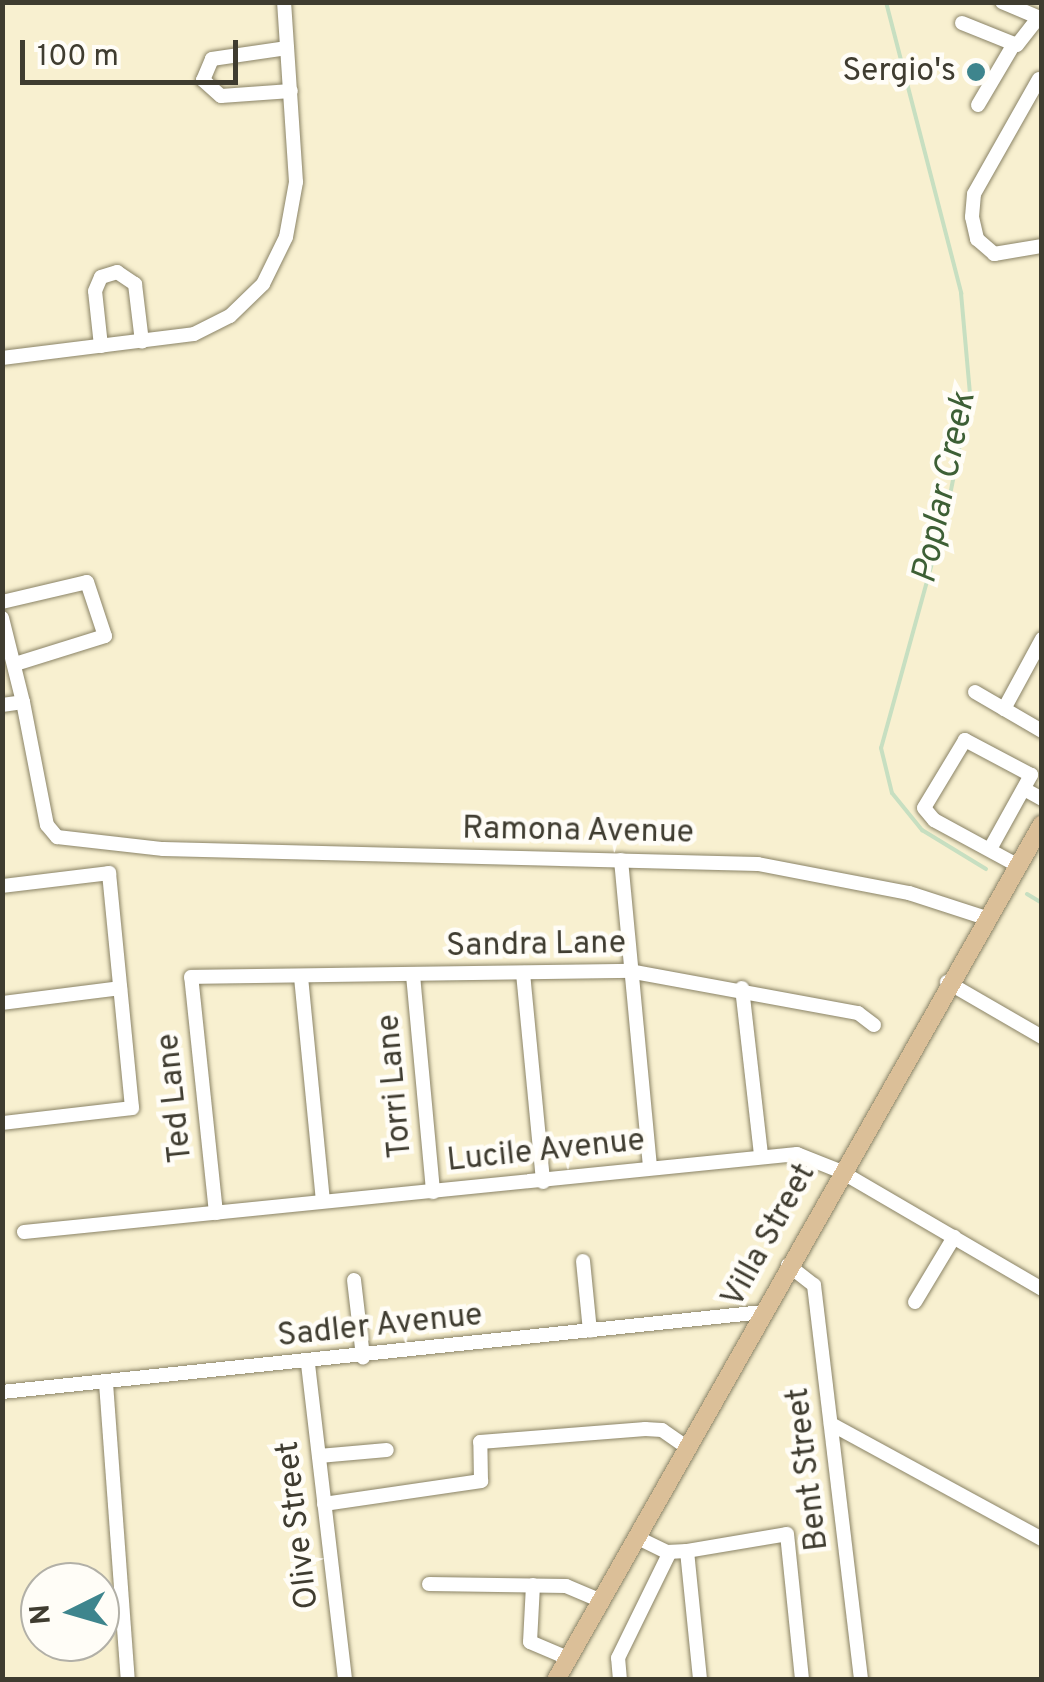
<!DOCTYPE html>
<style>
body{margin:0}
#map{position:relative;width:1044px;height:1682px;overflow:hidden;background:#f8f0d0;font-family:Overpass,sans-serif}
div>[style]{position:absolute}
.stream>*{height:4px;margin:-2px;padding:0 2px;transform-origin:2px;border-radius:2px;background:#c7dfc1}
.roads{filter:drop-shadow(0 0 2px #8a8366) drop-shadow(0 0 2px #8a8366)}
.minor>*{height:14px;margin:-7px;padding:0 7px;transform-origin:7px;border-radius:7px;background:#fff}
.major>*{height:18px;margin:-9px;padding:0 9px;transform-origin:9px;border-radius:9px;background:#dbbf98}
.dots>*{width:28px;height:28px;translate:-50% -50%;box-sizing:border-box;border:5px solid #fffdf7;border-radius:50%}
span{translate:-50% -50%;white-space:nowrap;text-align:center;line-height:1.15;-webkit-text-stroke:9px #fffdf7;paint-order:stroke}
.poi-label{font-size:32px;color:#3f3c30}
.right{translate:-100% -50%;text-align:right}
.street-label{font-size:32px;color:#3f3c30}
.water-label{font-size:35px;color:#3d5f35;font-style:italic}
.frame{position:absolute;inset:0;border:5px solid #3f3c30;pointer-events:none}
.north{position:absolute;left:20px;top:1562px;width:100px;height:100px;box-sizing:border-box;background:#fffdf7;border:2px solid #b2b0a7;border-radius:50%;rotate:265deg;font-size:28px;font-weight:700;line-height:40px;text-align:center;color:#3f3c30}
.north::after{content:'';display:block;margin:auto;width:35px;height:45px;background:#3e858d;clip-path:polygon(50% 0,100% 100%,50% 72%,0 100%)}
.scale{position:absolute;left:20px;top:40px;width:218px;height:45px;box-sizing:border-box;border:5px solid #3f3c30;border-top:0;padding-left:12px;font-size:30px;line-height:35px;white-space:nowrap;color:#3f3c30;-webkit-text-stroke:8px #fffdf7;paint-order:stroke}
</style>
<div id="map">
<div class="stream">
<i style="left:886px;top:2px;width:301px;rotate:75.5deg"></i>
<i style="left:961px;top:293px;width:101px;rotate:84.9deg"></i>
<i style="left:970px;top:394px;width:113px;rotate:101.2deg"></i>
<i style="left:948px;top:505px;width:252px;rotate:105.4deg"></i>
<i style="left:881px;top:748px;width:46px;rotate:76.3deg"></i>
<i style="left:892px;top:793px;width:48px;rotate:51deg"></i>
<i style="left:922px;top:830px;width:75px;rotate:31.4deg"></i>
<i style="left:1027px;top:894px;width:17px;rotate:31deg"></i>
</div>
<div class="roads">
<div class="minor">
<i style="left:1002px;top:2px;width:43px;rotate:23deg"></i>
<i style="left:962px;top:23px;width:59px;rotate:21.8deg"></i>
<i style="left:1017px;top:45px;width:34px;rotate:-52deg"></i>
<i style="left:287px;top:48px;width:76px;rotate:171.7deg"></i>
<i style="left:212px;top:59px;width:23px;rotate:113deg"></i>
<i style="left:203px;top:80px;width:24px;rotate:42deg"></i>
<i style="left:221px;top:96px;width:70px;rotate:-4.1deg"></i>
<i style="left:1039px;top:79px;width:132px;rotate:119.5deg"></i>
<i style="left:974px;top:194px;width:23px;rotate:95deg"></i>
<i style="left:972px;top:217px;width:23px;rotate:77deg"></i>
<i style="left:977px;top:239px;width:23px;rotate:41deg"></i>
<i style="left:994px;top:254px;width:49px;rotate:-9.5deg"></i>
<i style="left:978px;top:105px;width:71px;rotate:-59.5deg"></i>
<i style="left:101px;top:346px;width:55px;rotate:-96.2deg"></i>
<i style="left:95px;top:291px;width:15px;rotate:-67deg"></i>
<i style="left:101px;top:277px;width:17px;rotate:-17deg"></i>
<i style="left:117px;top:272px;width:22px;rotate:34deg"></i>
<i style="left:135px;top:284px;width:58px;rotate:83.1deg"></i>
<i style="left:2px;top:358px;width:193px;rotate:-7.1deg"></i>
<i style="left:194px;top:334px;width:40px;rotate:-26.6deg"></i>
<i style="left:230px;top:316px;width:46px;rotate:-44.1deg"></i>
<i style="left:263px;top:284px;width:52px;rotate:-63.9deg"></i>
<i style="left:286px;top:237px;width:56px;rotate:-79.7deg"></i>
<i style="left:296px;top:182px;width:180px;rotate:-93.8deg"></i>
<i style="left:2px;top:602px;width:87px;rotate:-13.2deg"></i>
<i style="left:87px;top:582px;width:57px;rotate:71.6deg"></i>
<i style="left:105px;top:636px;width:94px;rotate:162.7deg"></i>
<i style="left:2px;top:618px;width:87px;rotate:76deg"></i>
<i style="left:975px;top:692px;width:78px;rotate:30.2deg"></i>
<i style="left:2px;top:705px;width:21px;rotate:-8deg"></i>
<i style="left:23px;top:702px;width:125px;rotate:79deg"></i>
<i style="left:47px;top:825px;width:16px;rotate:50deg"></i>
<i style="left:57px;top:837px;width:107px;rotate:6.5deg"></i>
<i style="left:163px;top:849px;width:595px;rotate:1.44deg"></i>
<i style="left:758px;top:864px;width:154px;rotate:10.9deg"></i>
<i style="left:909px;top:893px;width:81px;rotate:18deg"></i>
<i style="left:1004px;top:709px;width:80px;rotate:-61.5deg"></i>
<i style="left:1024px;top:789px;width:21px;rotate:29deg"></i>
<i style="left:990px;top:849px;width:85px;rotate:-61deg"></i>
<i style="left:1031px;top:775px;width:75px;rotate:-152.1deg"></i>
<i style="left:965px;top:740px;width:79px;rotate:121.1deg"></i>
<i style="left:924px;top:808px;width:16px;rotate:50deg"></i>
<i style="left:934px;top:820px;width:94px;rotate:28.5deg"></i>
<i style="left:621px;top:860px;width:309px;rotate:84.6deg"></i>
<i style="left:2px;top:886px;width:108px;rotate:-6.9deg"></i>
<i style="left:109px;top:873px;width:236px;rotate:84.4deg"></i>
<i style="left:132px;top:1108px;width:131px;rotate:173.4deg"></i>
<i style="left:523px;top:973px;width:210px;rotate:84.5deg"></i>
<i style="left:413px;top:975px;width:218px;rotate:84.7deg"></i>
<i style="left:301px;top:977px;width:225px;rotate:84.4deg"></i>
<i style="left:947px;top:982px;width:110px;rotate:30.1deg"></i>
<i style="left:742px;top:988px;width:168px;rotate:83.5deg"></i>
<i style="left:2px;top:1003px;width:119px;rotate:-7.2deg"></i>
<i style="left:216px;top:1213px;width:237px;rotate:-96deg"></i>
<i style="left:191px;top:977px;width:438px;rotate:-0.8deg"></i>
<i style="left:629px;top:971px;width:233px;rotate:10.4deg"></i>
<i style="left:858px;top:1013px;width:20px;rotate:37deg"></i>
<i style="left:24px;top:1232px;width:777px;rotate:-5.76deg"></i>
<i style="left:797px;top:1154px;width:46px;rotate:21.6deg"></i>
<i style="left:840px;top:1171px;width:234px;rotate:30.3deg"></i>
<i style="left:583px;top:1261px;width:70px;rotate:84.3deg"></i>
<i style="left:788px;top:1265px;width:33px;rotate:38deg"></i>
<i style="left:814px;top:1285px;width:398px;rotate:83.2deg"></i>
<i style="left:354px;top:1280px;width:78px;rotate:83.3deg"></i>
<i style="left:915px;top:1302px;width:76px;rotate:-59deg"></i>
<i style="left:308px;top:1364px;width:318px;rotate:83.3deg"></i>
<i style="left:106px;top:1383px;width:298px;rotate:85.8deg"></i>
<i style="left:2px;top:1392px;width:765px;rotate:-6deg"></i>
<i style="left:831px;top:1424px;width:240px;rotate:28.6deg"></i>
<i style="left:319px;top:1456px;width:68px;rotate:-5deg"></i>
<i style="left:324px;top:1504px;width:159px;rotate:-8.3deg"></i>
<i style="left:481px;top:1481px;width:39px;rotate:-91deg"></i>
<i style="left:480px;top:1442px;width:166px;rotate:-4.5deg"></i>
<i style="left:645px;top:1429px;width:17px;rotate:3deg"></i>
<i style="left:662px;top:1430px;width:32px;rotate:35deg"></i>
<i style="left:636px;top:1537px;width:34px;rotate:26deg"></i>
<i style="left:667px;top:1552px;width:20px;rotate:-3deg"></i>
<i style="left:687px;top:1551px;width:130px;rotate:84.2deg"></i>
<i style="left:687px;top:1551px;width:101px;rotate:-9.6deg"></i>
<i style="left:787px;top:1534px;width:147px;rotate:84.1deg"></i>
<i style="left:429px;top:1584px;width:137px;rotate:0.8deg"></i>
<i style="left:566px;top:1586px;width:34px;rotate:23deg"></i>
<i style="left:533px;top:1585px;width:57px;rotate:93deg"></i>
<i style="left:530px;top:1642px;width:39px;rotate:23deg"></i>
<i style="left:620px;top:1680px;width:22px;rotate:-95deg"></i>
<i style="left:618px;top:1658px;width:118px;rotate:-63.9deg"></i>
</div>
<div class="major">
<i style="left:556px;top:1680px;width:984px;rotate:-60.41deg"></i>
</div>
</div>
<div class="dots">
<i style="left:976px;top:72px;background:#3e858d"></i>
</div>
<div class="poi-label">
<span class="right" style="left:956px;top:72px">Sergio's</span>
</div>
<div class="street-label">
<span style="left:578px;top:832px;rotate:1deg">Ramona Avenue</span>
<span style="left:536px;top:946px;rotate:-1deg">Sandra Lane</span>
<span style="left:396px;top:1086px;rotate:-95deg">Torri Lane</span>
<span style="left:176px;top:1098px;rotate:-96deg">Ted Lane</span>
<span style="left:546px;top:1152px;rotate:-6deg">Lucile Avenue</span>
<span style="left:770px;top:1236px;rotate:-61deg">Villa Street</span>
<span style="left:380px;top:1327px;rotate:-6deg">Sadler Avenue</span>
<span style="left:809px;top:1469px;rotate:-97deg">Bent Street</span>
<span style="left:299px;top:1525px;rotate:-97deg">Olive Street</span>
</div>
<div class="water-label">
<span style="left:945px;top:488px;rotate:-78deg">Poplar Creek</span>
</div>
<div class="frame"></div>
<div class="north">N</div>
<div class="scale">100 m</div>
</div>
